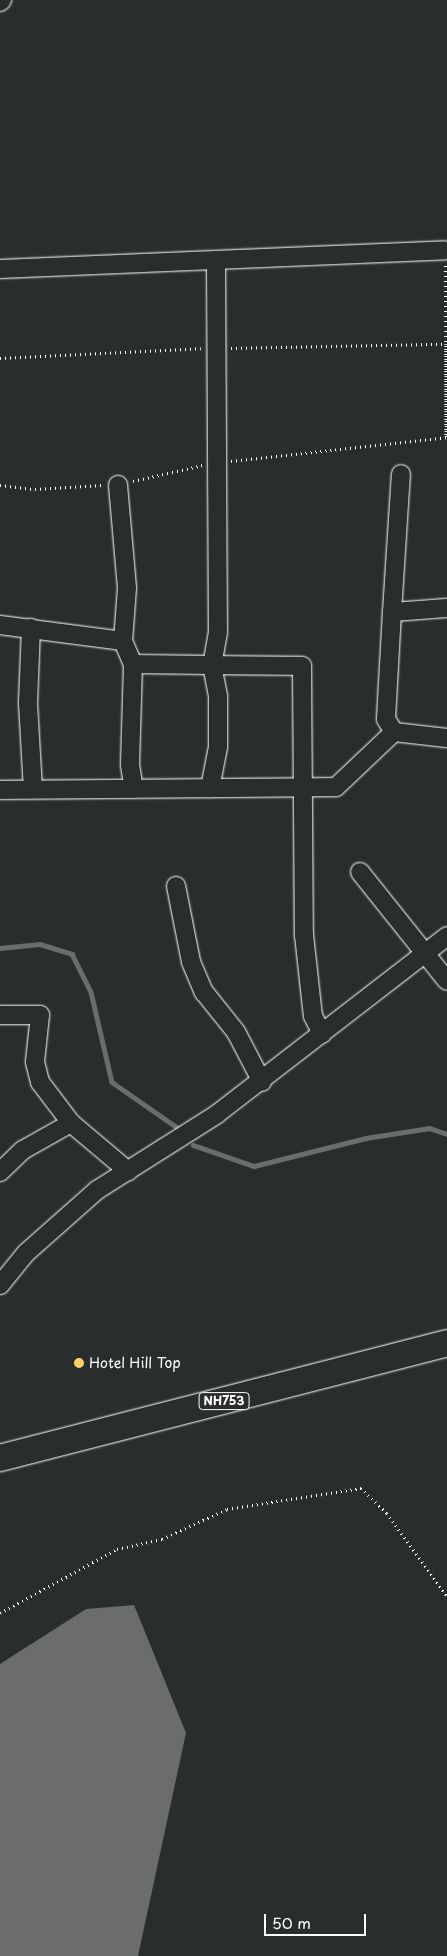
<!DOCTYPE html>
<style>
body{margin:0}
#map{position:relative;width:447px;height:1956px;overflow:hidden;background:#2a2d2e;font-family:"Playpen Sans",sans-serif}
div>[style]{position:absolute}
.water>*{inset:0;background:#6a6c6d}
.stream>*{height:4.5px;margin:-2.25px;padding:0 2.25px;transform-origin:2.25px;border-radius:2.25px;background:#6a6c6d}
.path>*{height:2.5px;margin-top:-1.25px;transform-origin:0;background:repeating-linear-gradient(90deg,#fff 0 1px,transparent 0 5px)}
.roads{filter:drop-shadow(0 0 1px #fff) drop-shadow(0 0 1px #fff)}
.minor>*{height:18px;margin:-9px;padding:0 9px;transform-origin:9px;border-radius:9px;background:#2a2d2e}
.highway>*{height:26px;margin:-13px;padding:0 13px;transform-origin:13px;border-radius:13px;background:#2a2d2e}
.dots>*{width:14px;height:14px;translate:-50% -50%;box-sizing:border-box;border:2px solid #2a2d2e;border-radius:50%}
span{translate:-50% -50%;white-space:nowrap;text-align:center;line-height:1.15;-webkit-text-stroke:4px #2a2d2e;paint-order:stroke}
.shield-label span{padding:1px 4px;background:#2a2d2e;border:1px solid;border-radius:4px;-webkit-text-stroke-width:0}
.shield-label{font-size:12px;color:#fff;font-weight:700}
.poi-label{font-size:14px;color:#fff}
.left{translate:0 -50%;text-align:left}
.scale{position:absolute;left:264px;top:1914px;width:102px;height:22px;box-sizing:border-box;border:2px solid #fff;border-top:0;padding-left:6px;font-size:15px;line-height:18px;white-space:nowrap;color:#fff;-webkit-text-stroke:4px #2a2d2e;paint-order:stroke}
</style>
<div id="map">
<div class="water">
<i style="clip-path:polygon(134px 1605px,186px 1733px,138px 1956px,0 1956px,0 1664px,86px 1609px)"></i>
</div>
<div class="stream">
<i style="left:0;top:948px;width:40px;rotate:-5.7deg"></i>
<i style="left:40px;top:944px;width:34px;rotate:17deg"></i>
<i style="left:72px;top:954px;width:42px;rotate:63.4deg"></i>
<i style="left:91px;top:992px;width:92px;rotate:76.9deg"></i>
<i style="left:112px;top:1082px;width:80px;rotate:34.9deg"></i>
<i style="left:193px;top:1145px;width:65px;rotate:19deg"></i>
<i style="left:254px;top:1166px;width:115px;rotate:-14deg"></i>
<i style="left:366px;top:1138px;width:64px;rotate:-9deg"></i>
<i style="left:429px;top:1128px;width:19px;rotate:18deg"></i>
</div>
<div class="path">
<i style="left:231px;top:348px;width:215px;rotate:-1.1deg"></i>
<i style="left:446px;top:344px;width:93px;rotate:90deg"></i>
<i style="left:446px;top:437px;width:174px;rotate:-90.3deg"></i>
<i style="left:0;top:358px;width:201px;rotate:-2.8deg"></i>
<i style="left:231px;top:461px;width:217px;rotate:-6.3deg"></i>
<i style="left:133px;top:481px;width:72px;rotate:-12.9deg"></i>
<i style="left:0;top:485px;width:35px;rotate:7deg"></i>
<i style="left:35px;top:489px;width:68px;rotate:-3.4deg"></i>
<i style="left:0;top:1613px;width:133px;rotate:-28.7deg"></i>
<i style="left:117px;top:1549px;width:46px;rotate:-12.5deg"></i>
<i style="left:162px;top:1539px;width:72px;rotate:-24.8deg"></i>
<i style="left:227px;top:1509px;width:136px;rotate:-8.9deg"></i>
<i style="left:361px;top:1488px;width:36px;rotate:44deg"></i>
<i style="left:387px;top:1513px;width:102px;rotate:54.1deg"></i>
</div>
<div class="roads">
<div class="minor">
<i style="left:0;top:2px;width:3px;rotate:-45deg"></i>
<i style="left:216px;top:261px;width:371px;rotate:89.7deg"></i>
<i style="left:218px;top:632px;width:34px;rotate:100deg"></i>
<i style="left:212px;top:665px;width:90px;rotate:0.6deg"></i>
<i style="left:302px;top:666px;width:269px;rotate:89.6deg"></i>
<i style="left:304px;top:935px;width:81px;rotate:83.7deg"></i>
<i style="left:313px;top:1016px;width:20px;rotate:63deg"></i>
<i style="left:0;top:269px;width:445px;rotate:-2.4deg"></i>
<i style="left:118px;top:485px;width:103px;rotate:85deg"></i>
<i style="left:127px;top:588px;width:53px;rotate:94.3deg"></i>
<i style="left:392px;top:612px;width:138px;rotate:-86.3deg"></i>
<i style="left:0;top:625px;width:124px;rotate:7.4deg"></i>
<i style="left:123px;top:641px;width:25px;rotate:67deg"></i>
<i style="left:133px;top:664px;width:79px;rotate:0.7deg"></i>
<i style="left:212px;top:665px;width:33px;rotate:79deg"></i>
<i style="left:218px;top:697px;width:50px;rotate:90deg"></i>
<i style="left:218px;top:747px;width:42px;rotate:101deg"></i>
<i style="left:31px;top:628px;width:75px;rotate:92.3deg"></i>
<i style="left:28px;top:703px;width:86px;rotate:86.7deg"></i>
<i style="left:133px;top:664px;width:101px;rotate:91.7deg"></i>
<i style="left:130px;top:765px;width:24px;rotate:81deg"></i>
<i style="left:394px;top:732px;width:15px;rotate:-122deg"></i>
<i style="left:386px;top:719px;width:107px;rotate:-86.8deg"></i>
<i style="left:392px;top:612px;width:55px;rotate:-4.2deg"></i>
<i style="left:0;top:790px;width:336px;rotate:-0.5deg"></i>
<i style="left:336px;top:787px;width:80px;rotate:-43.5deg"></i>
<i style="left:394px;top:732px;width:53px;rotate:6.5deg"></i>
<i style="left:360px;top:872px;width:139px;rotate:51.4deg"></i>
<i style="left:176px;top:886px;width:77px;rotate:78.8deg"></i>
<i style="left:191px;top:962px;width:33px;rotate:67deg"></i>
<i style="left:204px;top:992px;width:51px;rotate:51.3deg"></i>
<i style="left:236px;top:1032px;width:56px;rotate:62.5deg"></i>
<i style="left:0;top:1015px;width:40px"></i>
<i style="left:40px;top:1015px;width:47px;rotate:96.1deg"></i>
<i style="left:35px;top:1062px;width:21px;rotate:76deg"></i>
<i style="left:40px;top:1082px;width:51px;rotate:52.9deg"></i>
<i style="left:71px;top:1123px;width:75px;rotate:40.1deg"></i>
<i style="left:0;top:1172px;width:32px;rotate:-44deg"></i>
<i style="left:23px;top:1150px;width:55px;rotate:-29.4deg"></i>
<i style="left:0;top:1285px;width:41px;rotate:-50.9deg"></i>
<i style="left:26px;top:1253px;width:95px;rotate:-41.6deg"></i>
<i style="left:97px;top:1190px;width:142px;rotate:-32.3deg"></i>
<i style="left:217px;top:1114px;width:291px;rotate:-37.7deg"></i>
</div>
<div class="highway">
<i style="left:0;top:1458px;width:462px;rotate:-14.4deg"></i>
</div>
</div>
<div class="dots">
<i style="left:79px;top:1363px;background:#ffd166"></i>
</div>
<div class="shield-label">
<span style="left:224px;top:1401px">NH753</span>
</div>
<div class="poi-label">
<span class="left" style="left:89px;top:1363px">Hotel Hill Top</span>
</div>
<div class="scale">50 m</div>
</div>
